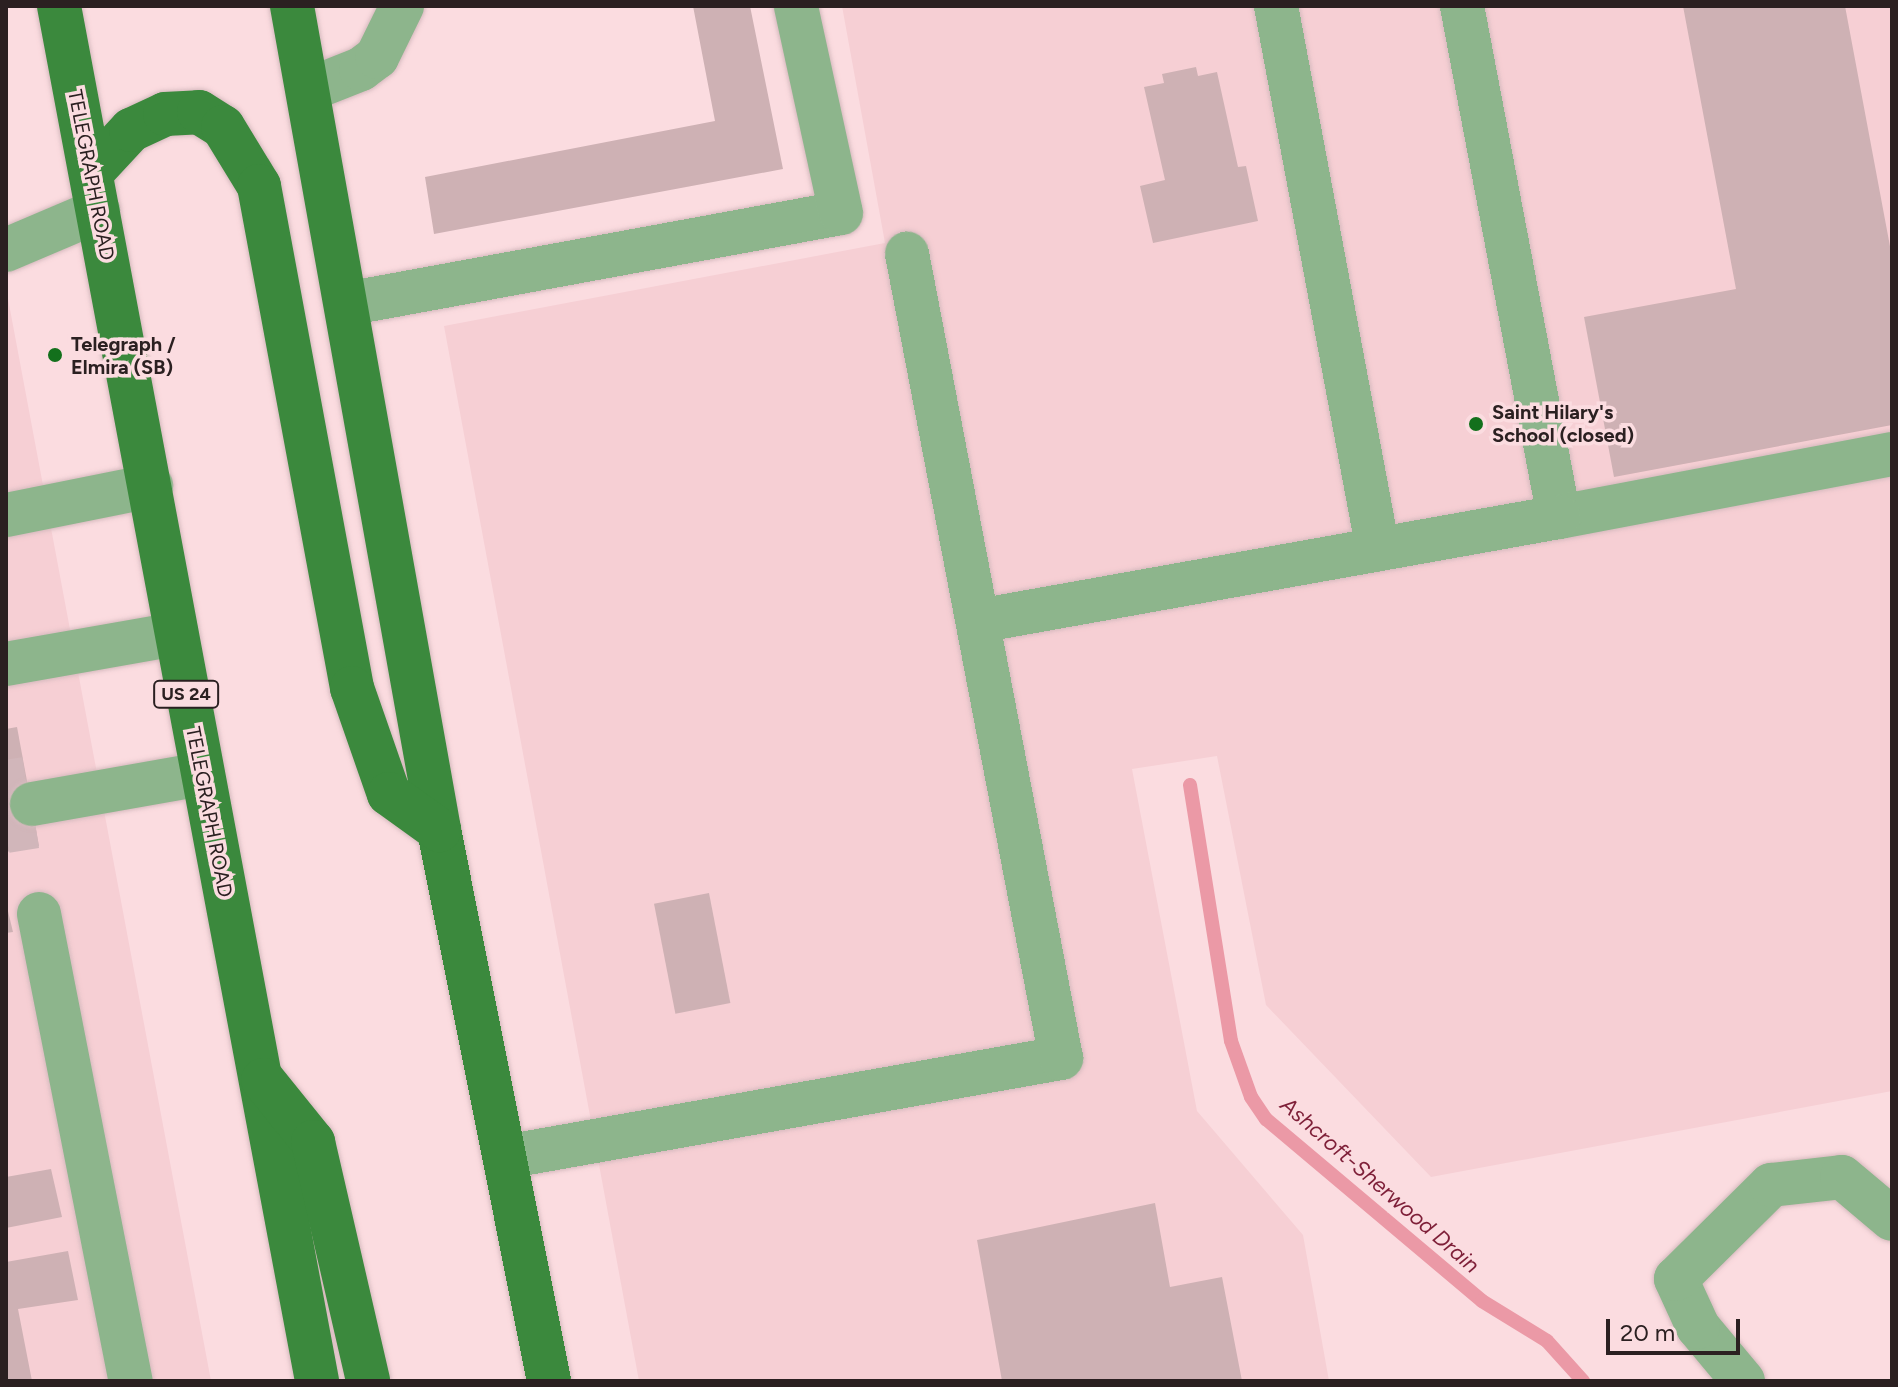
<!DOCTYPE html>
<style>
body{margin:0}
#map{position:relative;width:1898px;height:1387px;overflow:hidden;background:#fbdce0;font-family:Figtree,sans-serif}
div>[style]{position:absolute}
.built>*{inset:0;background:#f6cfd4}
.stream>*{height:14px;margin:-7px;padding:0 7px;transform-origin:7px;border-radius:7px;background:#eb99a6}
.building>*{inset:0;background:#ceb1b4;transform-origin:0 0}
.minor-tunnel>*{height:44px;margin-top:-22px;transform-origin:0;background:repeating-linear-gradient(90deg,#d1b6ba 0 44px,transparent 0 66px)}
.roads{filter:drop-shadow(0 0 2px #d6babe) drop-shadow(0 0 2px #d6babe)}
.minor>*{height:44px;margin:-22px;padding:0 22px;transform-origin:22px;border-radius:22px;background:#8db58c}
.major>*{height:44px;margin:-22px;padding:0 22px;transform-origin:22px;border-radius:22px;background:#3b893d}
.dots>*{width:22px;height:22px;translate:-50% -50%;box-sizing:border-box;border:4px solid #fbdce0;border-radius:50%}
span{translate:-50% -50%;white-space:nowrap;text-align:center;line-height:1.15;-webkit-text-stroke:7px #fbdce0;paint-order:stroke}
.shield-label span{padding:2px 6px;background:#fbdce0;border:2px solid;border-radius:6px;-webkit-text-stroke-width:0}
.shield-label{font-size:18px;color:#2b2021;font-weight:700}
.street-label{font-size:20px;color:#2b2021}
.poi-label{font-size:20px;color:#2b2021;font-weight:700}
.left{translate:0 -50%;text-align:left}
.water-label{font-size:22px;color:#7e1f38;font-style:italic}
.frame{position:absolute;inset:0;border:8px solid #2b2021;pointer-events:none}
.scale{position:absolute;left:1606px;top:1319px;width:134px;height:36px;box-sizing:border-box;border:4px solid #2b2021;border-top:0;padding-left:10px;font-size:24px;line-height:28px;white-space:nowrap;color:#2b2021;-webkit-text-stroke:6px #fbdce0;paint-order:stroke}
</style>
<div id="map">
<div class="built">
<i style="clip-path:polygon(842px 6px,1892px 6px,1892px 1091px,1431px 1177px,1266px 1005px,1217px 756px,1132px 769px,1197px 1111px,1303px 1235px,1329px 1381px,639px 1381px,444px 326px,885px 243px)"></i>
<i style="clip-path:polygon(6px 288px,211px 1381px,6px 1381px)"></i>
</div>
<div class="stream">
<i style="left:1190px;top:785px;width:259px;rotate:80.9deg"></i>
<i style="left:1231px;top:1041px;width:59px;rotate:70.3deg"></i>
<i style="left:1251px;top:1097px;width:27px;rotate:56deg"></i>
<i style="left:1266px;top:1119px;width:282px;rotate:40.1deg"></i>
<i style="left:1482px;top:1301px;width:76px;rotate:31.6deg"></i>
<i style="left:1547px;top:1341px;width:54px;rotate:48deg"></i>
</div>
<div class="building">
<i style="clip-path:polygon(693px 6px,750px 6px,783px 169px,434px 234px,425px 177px,715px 121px)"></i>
<i style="clip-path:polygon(1683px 6px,1845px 6px,1892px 257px,1892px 425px,1614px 477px,1584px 317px,1736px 289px)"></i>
<i style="clip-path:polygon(1196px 67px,1198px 76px,1217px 72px,1238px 167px,1246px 166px,1258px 221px,1153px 243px,1140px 186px,1165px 180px,1144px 87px,1164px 83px,1162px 74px)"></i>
<i style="clip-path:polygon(17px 727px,39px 846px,6px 852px,6px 729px)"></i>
<i style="left:709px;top:893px;width:112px;height:56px;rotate:79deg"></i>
<i style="clip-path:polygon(6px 903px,13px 932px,6px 933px)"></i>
<i style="clip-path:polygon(51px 1169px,62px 1217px,6px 1228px,6px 1177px)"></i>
<i style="clip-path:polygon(1155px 1203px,1170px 1287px,1222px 1277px,1242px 1381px,1002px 1381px,977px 1240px)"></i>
<i style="clip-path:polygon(68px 1251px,78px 1300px,18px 1309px,32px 1381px,6px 1381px,6px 1262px)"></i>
</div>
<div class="minor-tunnel">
<i style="left:6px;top:782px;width:20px;rotate:-9deg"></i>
<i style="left:6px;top:831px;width:30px;rotate:-9deg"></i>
</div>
<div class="roads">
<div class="minor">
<i style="left:1276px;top:6px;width:553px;rotate:79.38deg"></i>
<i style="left:1462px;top:6px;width:520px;rotate:79.25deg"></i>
<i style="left:1559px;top:517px;width:339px;rotate:-10.7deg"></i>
<i style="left:308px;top:90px;width:57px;rotate:-21.6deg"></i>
<i style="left:361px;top:69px;width:20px;rotate:-37deg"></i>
<i style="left:377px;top:57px;width:57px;rotate:-63.9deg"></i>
<i style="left:6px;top:250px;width:100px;rotate:-23deg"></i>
<i style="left:346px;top:304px;width:503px;rotate:-10.42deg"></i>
<i style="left:841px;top:213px;width:212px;rotate:-102.3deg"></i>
<i style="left:6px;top:515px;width:148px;rotate:-11.3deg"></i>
<i style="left:978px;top:621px;width:590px;rotate:-10.15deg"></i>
<i style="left:6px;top:664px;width:173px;rotate:-10deg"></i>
<i style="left:32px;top:804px;width:173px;rotate:-10deg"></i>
<i style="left:39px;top:914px;width:476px;rotate:78.9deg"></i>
<i style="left:505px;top:1157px;width:565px;rotate:-10.1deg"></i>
<i style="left:1061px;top:1058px;width:819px;rotate:-100.84deg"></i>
<i style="left:1743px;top:1381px;width:70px;rotate:-129.8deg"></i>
<i style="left:1698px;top:1327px;width:53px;rotate:-114.6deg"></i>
<i style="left:1676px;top:1279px;width:134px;rotate:-44.7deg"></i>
<i style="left:1771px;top:1185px;width:71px;rotate:-6.4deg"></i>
<i style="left:1842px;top:1177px;width:65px;rotate:40deg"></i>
</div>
<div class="major">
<i style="left:59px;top:6px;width:1399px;rotate:79.37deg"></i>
<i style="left:292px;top:6px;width:837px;rotate:79.88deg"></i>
<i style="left:439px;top:830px;width:562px;rotate:78.71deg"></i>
<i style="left:91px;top:173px;width:59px;rotate:-47.1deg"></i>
<i style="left:131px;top:130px;width:38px;rotate:-25deg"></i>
<i style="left:165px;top:114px;width:34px;rotate:-3deg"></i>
<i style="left:199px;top:112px;width:28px;rotate:32deg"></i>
<i style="left:223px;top:127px;width:69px;rotate:58.6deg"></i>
<i style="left:259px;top:186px;width:511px;rotate:79.5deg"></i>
<i style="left:352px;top:688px;width:112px;rotate:70.8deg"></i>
<i style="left:389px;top:794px;width:62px;rotate:35.8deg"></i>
<i style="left:263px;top:1080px;width:80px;rotate:51.1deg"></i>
<i style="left:313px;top:1142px;width:245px;rotate:77deg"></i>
</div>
</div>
<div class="dots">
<i style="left:55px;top:355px;background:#13701c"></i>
<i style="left:1476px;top:424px;background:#13701c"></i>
</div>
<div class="shield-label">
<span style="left:186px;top:694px">US 24</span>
</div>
<div class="street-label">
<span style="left:91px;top:175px;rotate:79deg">TELEGRAPH ROAD</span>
<span style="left:209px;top:812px;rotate:79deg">TELEGRAPH ROAD</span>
</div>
<div class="poi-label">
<span class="left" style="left:71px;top:356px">Telegraph /<br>Elmira (SB)</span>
<span class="left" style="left:1492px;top:424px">Saint Hilary's<br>School (closed)</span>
</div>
<div class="water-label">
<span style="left:1380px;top:1185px;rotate:41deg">Ashcroft-Sherwood Drain</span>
</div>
<div class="frame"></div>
<div class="scale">20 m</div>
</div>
